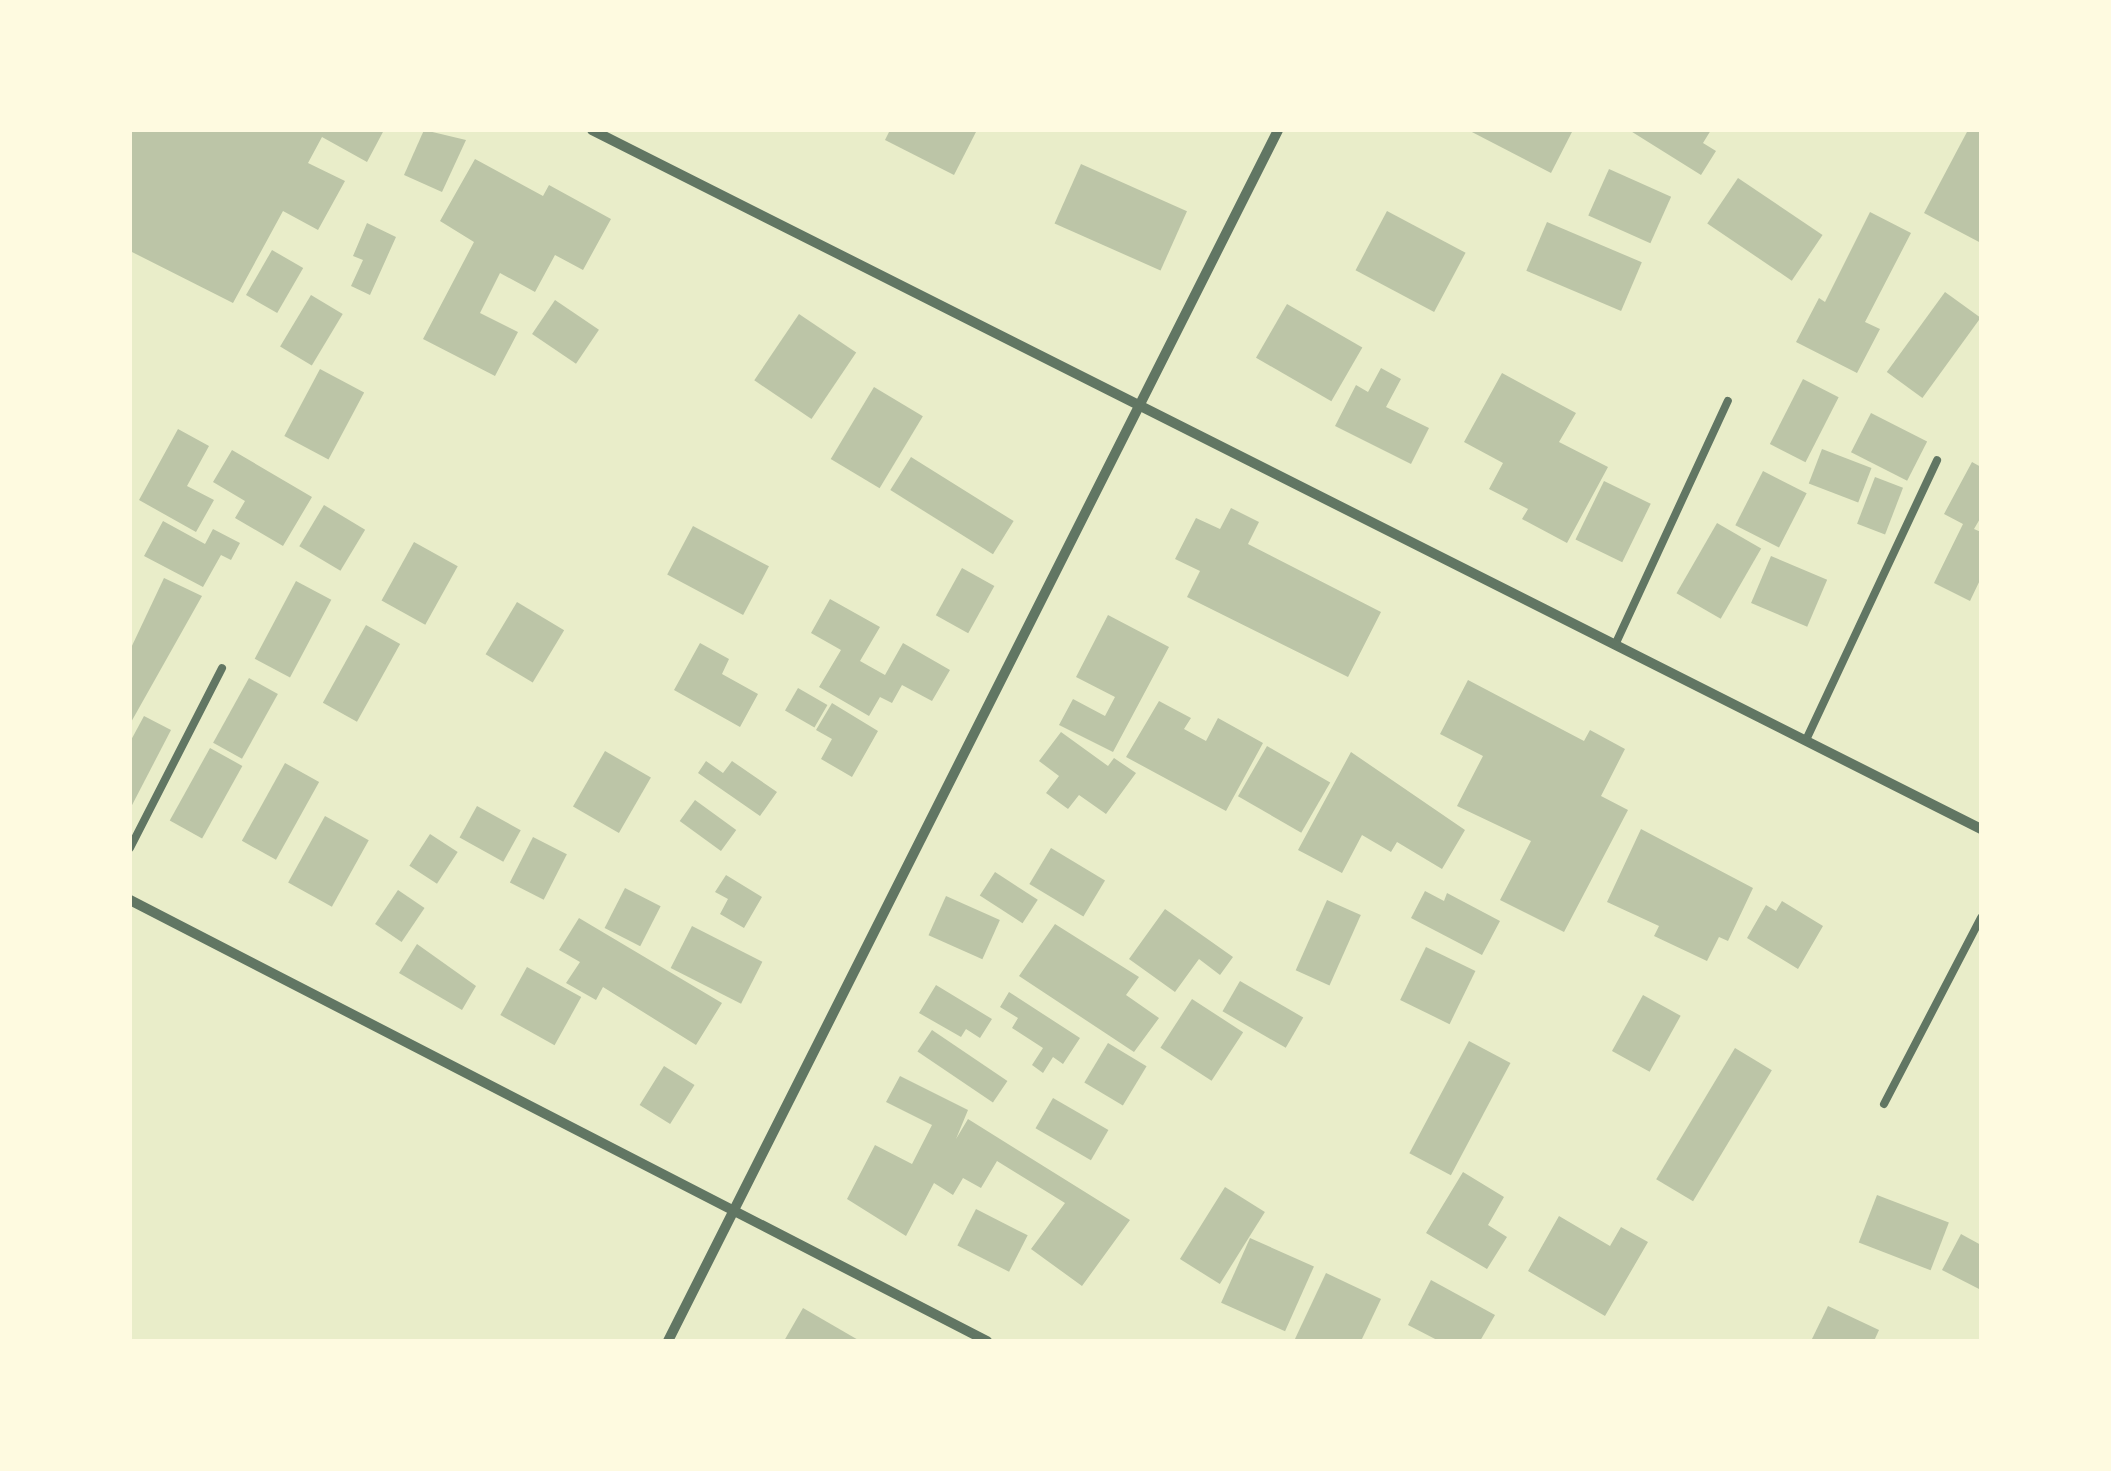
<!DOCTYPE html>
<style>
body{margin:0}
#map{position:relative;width:2111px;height:1471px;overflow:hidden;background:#e9edc9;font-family:"Noto Sans",sans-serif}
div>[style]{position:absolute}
.building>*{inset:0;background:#bcc5a7;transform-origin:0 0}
.service>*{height:8px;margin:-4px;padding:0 4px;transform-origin:4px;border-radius:4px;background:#617663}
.minor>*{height:10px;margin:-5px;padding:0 5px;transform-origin:5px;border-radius:5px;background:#617663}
span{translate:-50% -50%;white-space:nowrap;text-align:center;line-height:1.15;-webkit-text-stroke:10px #fefae0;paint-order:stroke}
.frame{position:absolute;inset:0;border:132px solid #fefae0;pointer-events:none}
</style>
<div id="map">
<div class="building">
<i style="clip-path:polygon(130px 130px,384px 130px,367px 162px,322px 137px,308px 163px,345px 181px,318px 230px,283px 211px,233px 303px,130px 251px)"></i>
<i style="clip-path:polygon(424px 130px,466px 140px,442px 192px,404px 175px)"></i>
<i style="clip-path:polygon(890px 130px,977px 130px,954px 175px,885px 140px)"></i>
<i style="clip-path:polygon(1468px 130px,1573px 130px,1551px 173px)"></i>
<i style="clip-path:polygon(1629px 130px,1711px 130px,1703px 143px,1716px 151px,1701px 175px)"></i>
<i style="clip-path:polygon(1968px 130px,1981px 130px,1981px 243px,1924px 213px)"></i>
<i style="clip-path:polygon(475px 159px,543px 196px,549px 185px,611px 219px,583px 270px,555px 255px,535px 292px,500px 273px,480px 313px,518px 332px,495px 376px,423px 339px,474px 242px,440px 221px)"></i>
<i style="left:1081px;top:164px;width:116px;height:65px;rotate:24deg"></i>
<i style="left:1609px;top:169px;width:68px;height:51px;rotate:24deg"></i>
<i style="left:1738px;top:178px;width:102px;height:55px;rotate:34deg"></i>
<i style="left:1387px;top:211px;width:89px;height:67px;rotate:28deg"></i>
<i style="clip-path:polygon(1870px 212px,1911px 233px,1865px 322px,1880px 329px,1857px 373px,1796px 342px,1819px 298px,1825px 302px)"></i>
<i style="left:1547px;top:222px;width:103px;height:53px;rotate:23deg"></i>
<i style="clip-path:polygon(367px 223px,396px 237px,370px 295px,351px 286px,363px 260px,353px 256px)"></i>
<i style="left:272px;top:250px;width:36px;height:52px;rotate:30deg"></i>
<i style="left:1945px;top:292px;width:44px;height:99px;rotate:36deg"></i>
<i style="left:311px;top:295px;width:37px;height:60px;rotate:31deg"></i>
<i style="left:555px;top:300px;width:53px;height:41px;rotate:34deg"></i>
<i style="left:1287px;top:304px;width:87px;height:62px;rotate:30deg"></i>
<i style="left:799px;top:314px;width:69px;height:80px;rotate:34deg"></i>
<i style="clip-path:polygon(1381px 368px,1401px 379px,1386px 407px,1429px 428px,1411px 464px,1335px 426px,1356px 385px,1368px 392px)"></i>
<i style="left:320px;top:369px;width:50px;height:76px;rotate:28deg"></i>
<i style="clip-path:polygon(1502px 373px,1576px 413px,1559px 442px,1608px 467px,1567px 543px,1522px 519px,1528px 509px,1489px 489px,1503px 463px,1464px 442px)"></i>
<i style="left:1803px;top:379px;width:40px;height:73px;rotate:27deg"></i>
<i style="left:874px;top:387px;width:57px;height:84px;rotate:31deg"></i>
<i style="left:1871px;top:413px;width:63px;height:44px;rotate:27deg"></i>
<i style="clip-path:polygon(178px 429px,209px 446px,187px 486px,214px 500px,196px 532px,139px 500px)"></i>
<i style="left:1822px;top:449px;width:53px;height:37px;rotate:21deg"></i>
<i style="clip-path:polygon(232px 450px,312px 497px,283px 546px,235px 518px,245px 501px,213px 482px)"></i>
<i style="left:911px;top:457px;width:121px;height:39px;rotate:32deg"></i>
<i style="clip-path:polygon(1972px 462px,1981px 467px,1981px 517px,1974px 529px,1981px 532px,1981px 578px,1970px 601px,1934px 583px,1963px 524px,1944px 514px)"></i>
<i style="left:1763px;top:471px;width:49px;height:61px;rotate:27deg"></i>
<i style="left:1875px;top:477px;width:30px;height:50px;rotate:21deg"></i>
<i style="left:1604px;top:481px;width:52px;height:65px;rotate:26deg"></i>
<i style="left:324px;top:505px;width:48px;height:48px;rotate:31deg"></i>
<i style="clip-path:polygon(1231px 508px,1259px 522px,1248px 544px,1381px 612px,1348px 677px,1187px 597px,1200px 571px,1175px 559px,1196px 518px,1220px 529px)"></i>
<i style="clip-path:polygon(163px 521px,205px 544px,213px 529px,240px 543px,231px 560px,221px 555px,203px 587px,144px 556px)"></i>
<i style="left:1717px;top:523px;width:51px;height:81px;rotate:30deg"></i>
<i style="left:693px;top:526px;width:86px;height:55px;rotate:28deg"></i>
<i style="left:414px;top:542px;width:50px;height:67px;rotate:29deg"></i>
<i style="left:1771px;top:556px;width:61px;height:51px;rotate:23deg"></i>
<i style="left:962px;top:568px;width:37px;height:54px;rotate:29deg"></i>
<i style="clip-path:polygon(164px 578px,202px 596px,130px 724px,130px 650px)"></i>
<i style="left:296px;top:581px;width:40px;height:88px;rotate:28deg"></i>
<i style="clip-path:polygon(830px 599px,880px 627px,860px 661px,885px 675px,903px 643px,950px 670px,932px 701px,902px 685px,892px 703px,880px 697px,869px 716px,819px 687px,841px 650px,811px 633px)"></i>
<i style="left:517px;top:602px;width:55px;height:61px;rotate:31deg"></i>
<i style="clip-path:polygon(1108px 615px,1169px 647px,1113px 752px,1059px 725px,1073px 699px,1105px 716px,1115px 697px,1076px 677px)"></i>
<i style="left:366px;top:625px;width:39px;height:89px;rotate:29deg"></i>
<i style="clip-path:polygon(700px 643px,729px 659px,722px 674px,758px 694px,740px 727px,674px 690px)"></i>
<i style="left:249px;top:678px;width:33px;height:74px;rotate:29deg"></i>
<i style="clip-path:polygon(1468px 680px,1584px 741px,1590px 730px,1625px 749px,1601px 796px,1628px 810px,1564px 932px,1500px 900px,1531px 841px,1457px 806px,1483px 756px,1440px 734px)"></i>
<i style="left:798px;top:688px;width:34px;height:26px;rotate:30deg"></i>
<i style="clip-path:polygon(1159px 701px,1191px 718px,1184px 729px,1206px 741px,1218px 718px,1263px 743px,1226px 811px,1126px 757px)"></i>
<i style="clip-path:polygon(832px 703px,878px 731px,852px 777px,821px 759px,832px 739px,816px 730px)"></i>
<i style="clip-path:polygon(144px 716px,171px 730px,130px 809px,130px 742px)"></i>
<i style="clip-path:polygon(1061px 732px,1108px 766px,1114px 758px,1136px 773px,1106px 814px,1079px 795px,1068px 809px,1046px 793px,1059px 776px,1039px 761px)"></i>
<i style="left:1267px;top:746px;width:73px;height:58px;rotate:30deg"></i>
<i style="left:210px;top:748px;width:37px;height:83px;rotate:29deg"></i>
<i style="left:605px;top:751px;width:53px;height:64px;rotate:30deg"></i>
<i style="clip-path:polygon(1351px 752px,1465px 830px,1442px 869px,1397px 842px,1391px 852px,1362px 835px,1342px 873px,1298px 850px)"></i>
<i style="clip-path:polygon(706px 761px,723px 773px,732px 761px,777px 792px,760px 816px,698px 773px)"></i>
<i style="left:285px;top:763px;width:39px;height:89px;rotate:29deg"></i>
<i style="left:695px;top:800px;width:51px;height:26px;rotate:36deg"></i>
<i style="left:477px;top:806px;width:50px;height:36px;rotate:29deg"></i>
<i style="left:325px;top:816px;width:50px;height:76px;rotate:29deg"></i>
<i style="clip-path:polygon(1641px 829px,1753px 888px,1728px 941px,1719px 937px,1707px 961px,1654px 936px,1659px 926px,1607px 902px)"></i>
<i style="left:430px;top:834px;width:33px;height:38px;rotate:33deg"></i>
<i style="left:533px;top:837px;width:38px;height:51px;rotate:27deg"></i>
<i style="left:1051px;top:848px;width:63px;height:42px;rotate:31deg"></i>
<i style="left:995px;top:872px;width:51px;height:28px;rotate:33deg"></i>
<i style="clip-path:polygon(726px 875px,762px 897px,744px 928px,720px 914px,728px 899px,715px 892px)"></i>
<i style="left:625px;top:888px;width:40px;height:45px;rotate:27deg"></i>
<i style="left:398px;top:890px;width:32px;height:41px;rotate:34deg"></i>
<i style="clip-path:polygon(1425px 891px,1444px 901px,1447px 893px,1500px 921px,1482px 955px,1411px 918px)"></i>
<i style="left:946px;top:896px;width:59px;height:43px;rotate:24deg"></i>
<i style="left:1327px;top:900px;width:37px;height:77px;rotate:24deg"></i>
<i style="clip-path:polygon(1782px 901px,1823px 926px,1798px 969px,1747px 938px,1766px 905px,1776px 911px)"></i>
<i style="clip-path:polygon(1165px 909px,1233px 957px,1220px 975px,1199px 959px,1175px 992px,1129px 959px)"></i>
<i style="clip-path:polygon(579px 918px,722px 1003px,696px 1045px,603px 987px,596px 1000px,566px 983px,580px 962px,559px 950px)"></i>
<i style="clip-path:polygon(1055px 924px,1139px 977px,1126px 995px,1159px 1018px,1134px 1052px,1019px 976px)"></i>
<i style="left:692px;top:926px;width:79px;height:47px;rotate:27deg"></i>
<i style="clip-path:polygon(417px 944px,476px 986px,462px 1010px,399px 973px)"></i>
<i style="left:1426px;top:947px;width:55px;height:59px;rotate:26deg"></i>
<i style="left:527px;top:967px;width:62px;height:55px;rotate:29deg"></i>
<i style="left:1240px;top:981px;width:73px;height:35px;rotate:30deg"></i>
<i style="clip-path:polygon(936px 985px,992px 1019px,980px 1038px,966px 1029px,961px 1037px,919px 1013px)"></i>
<i style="clip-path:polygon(1009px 992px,1080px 1038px,1063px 1064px,1053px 1057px,1043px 1073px,1032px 1065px,1043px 1048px,1012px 1028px,1018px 1018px,1000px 1007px)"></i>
<i style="left:1643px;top:995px;width:43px;height:64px;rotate:29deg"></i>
<i style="left:1192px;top:999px;width:61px;height:58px;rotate:33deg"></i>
<i style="left:932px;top:1030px;width:91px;height:26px;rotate:34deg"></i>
<i style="left:1469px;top:1041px;width:47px;height:127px;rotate:28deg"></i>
<i style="left:1108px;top:1043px;width:45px;height:46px;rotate:31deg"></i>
<i style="left:1735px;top:1048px;width:43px;height:153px;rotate:31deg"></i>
<i style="left:664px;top:1066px;width:36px;height:46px;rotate:32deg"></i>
<i style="clip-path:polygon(900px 1076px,968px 1110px,956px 1139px,968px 1119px,1130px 1220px,1082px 1286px,1031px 1249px,1065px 1203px,997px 1161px,981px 1188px,963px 1178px,953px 1195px,934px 1183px,906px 1236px,847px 1199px,875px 1145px,912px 1164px,932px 1125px,886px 1102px)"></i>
<i style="left:1053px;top:1098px;width:64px;height:35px;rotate:30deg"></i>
<i style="clip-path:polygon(1463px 1172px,1504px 1197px,1488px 1225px,1507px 1237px,1487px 1269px,1426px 1233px)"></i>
<i style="left:1225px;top:1187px;width:47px;height:85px;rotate:32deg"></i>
<i style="left:1877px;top:1195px;width:77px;height:51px;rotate:21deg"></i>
<i style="left:976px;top:1209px;width:58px;height:41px;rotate:27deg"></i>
<i style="clip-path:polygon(1559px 1216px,1610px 1246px,1621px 1227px,1648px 1242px,1605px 1316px,1528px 1271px)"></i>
<i style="clip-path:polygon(1961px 1234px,1981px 1245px,1981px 1290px,1942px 1270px)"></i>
<i style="left:1250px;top:1238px;width:70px;height:71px;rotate:24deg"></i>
<i style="clip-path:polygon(1326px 1273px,1381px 1299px,1361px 1341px,1294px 1341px)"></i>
<i style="clip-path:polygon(1431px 1280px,1495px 1315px,1480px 1341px,1439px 1341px,1408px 1325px)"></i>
<i style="clip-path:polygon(1828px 1306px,1879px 1330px,1874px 1341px,1811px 1341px)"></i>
<i style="clip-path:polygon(803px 1308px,860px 1341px,784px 1341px)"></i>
</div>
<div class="service">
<i style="left:1615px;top:645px;width:269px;rotate:-65.2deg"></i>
<i style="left:1806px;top:740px;width:309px;rotate:-64.9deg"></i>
<i style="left:130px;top:848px;width:202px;rotate:-62.9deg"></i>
<i style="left:1884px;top:1104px;width:210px;rotate:-62.5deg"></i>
</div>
<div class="minor">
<i style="left:592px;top:130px;width:1555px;rotate:26.71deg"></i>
<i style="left:130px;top:900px;width:964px;rotate:27.23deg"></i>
<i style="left:668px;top:1341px;width:1356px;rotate:-63.26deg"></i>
</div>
<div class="frame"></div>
</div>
